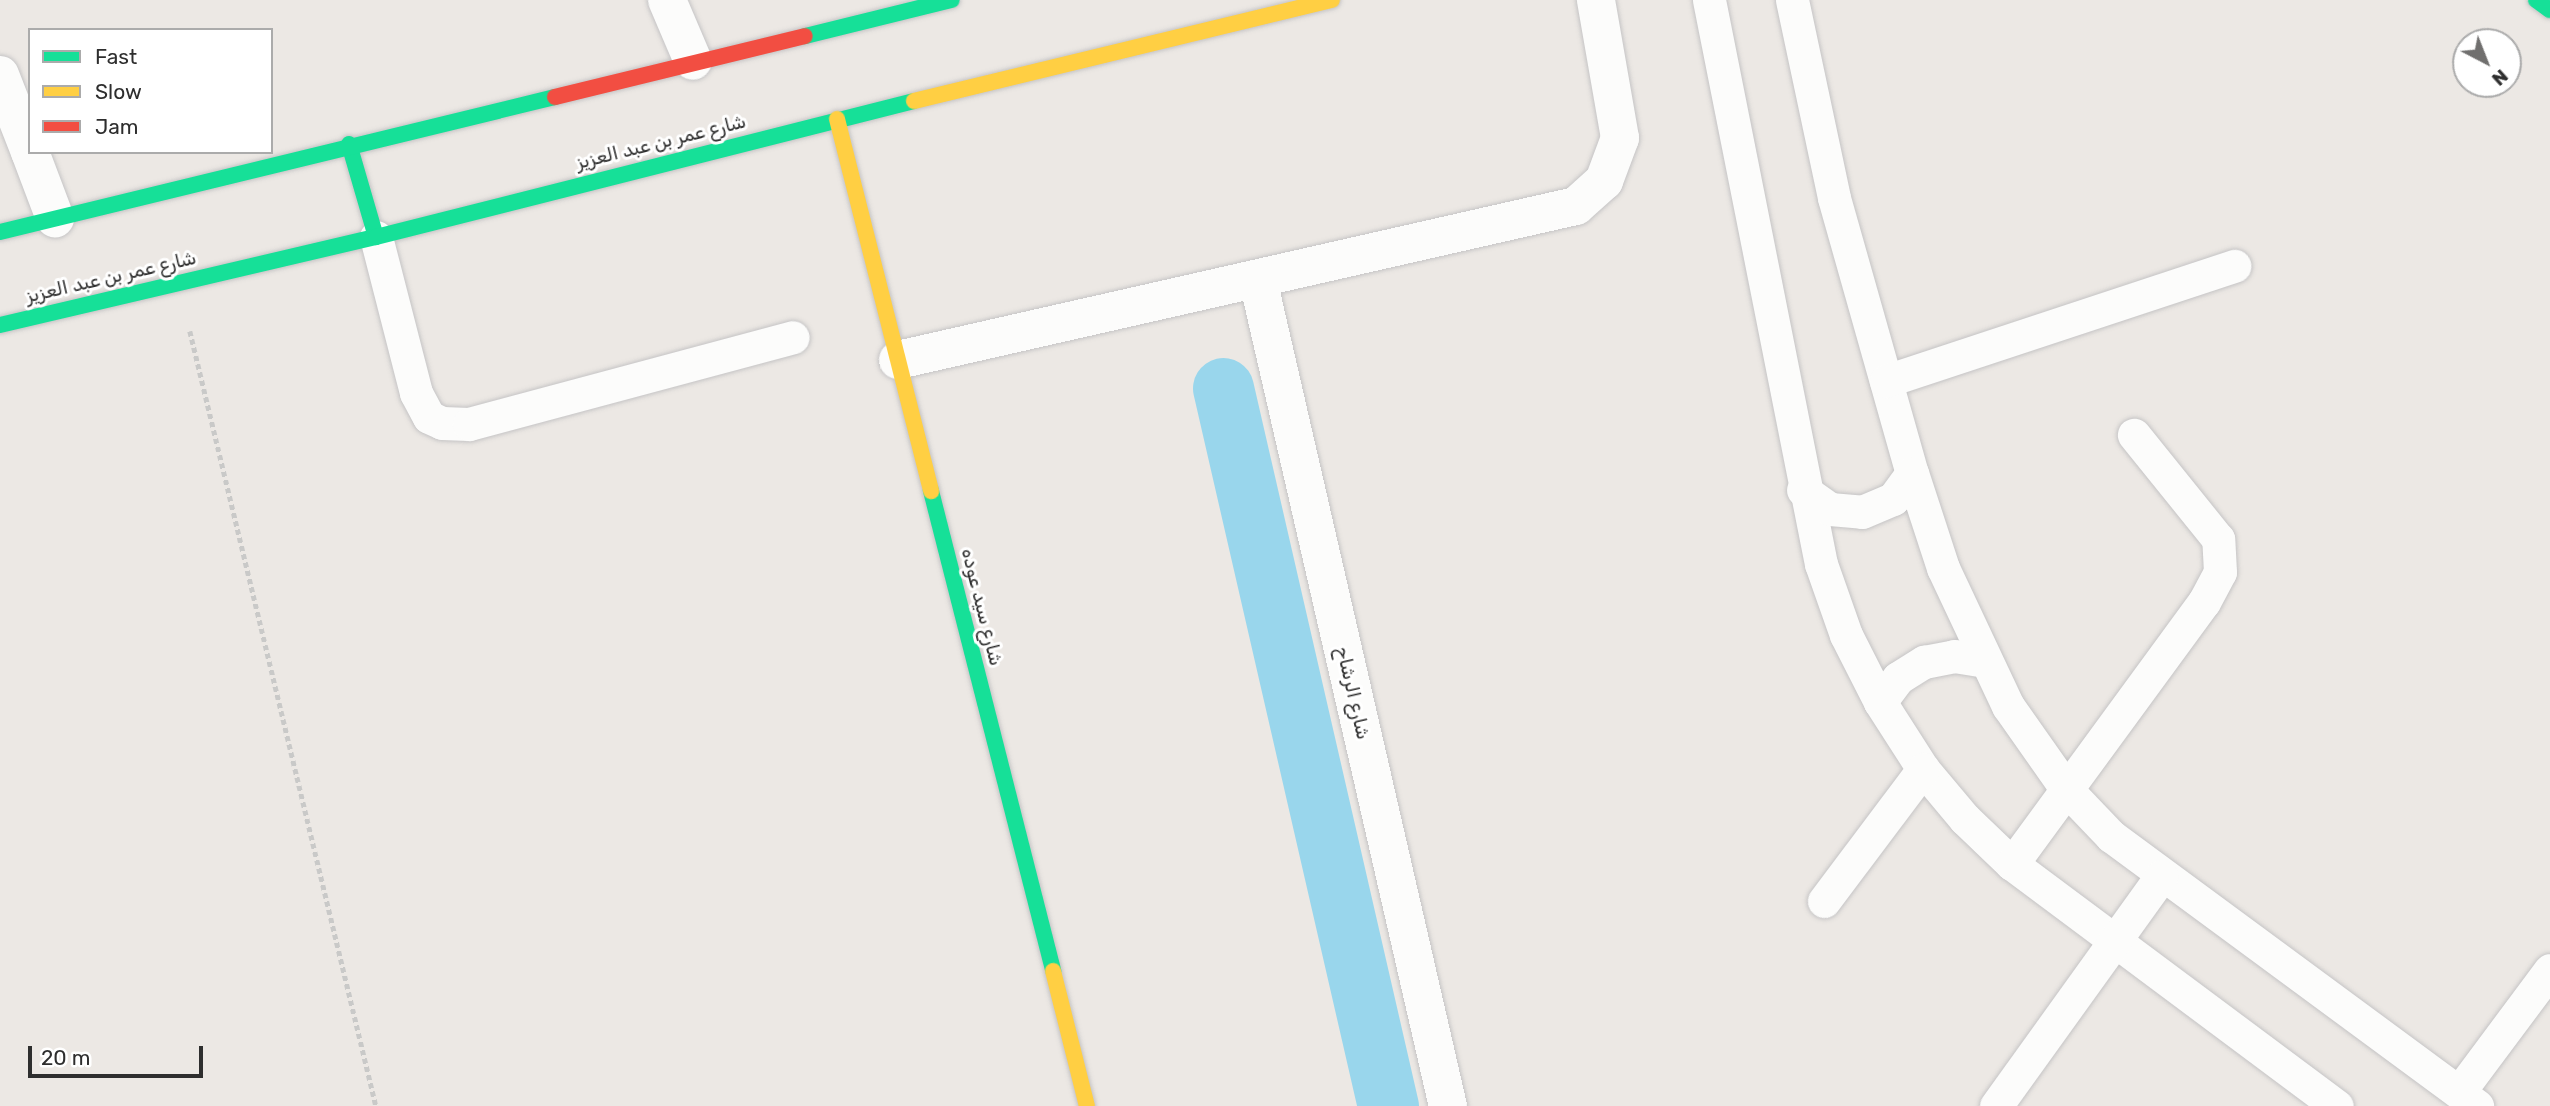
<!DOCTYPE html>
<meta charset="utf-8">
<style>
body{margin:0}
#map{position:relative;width:2550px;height:1106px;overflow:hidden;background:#ece8e4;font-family:Rubik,Cairo,sans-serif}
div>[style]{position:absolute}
.canal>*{height:61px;margin:-30.5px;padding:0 30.5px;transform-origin:30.5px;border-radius:30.5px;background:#99d6ec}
.path>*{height:4.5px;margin-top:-2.25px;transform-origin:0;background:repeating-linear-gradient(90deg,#c9c9c8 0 5px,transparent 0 8.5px)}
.roads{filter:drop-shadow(0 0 2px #c5c4c5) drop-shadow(0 0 2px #c5c4c5)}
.lane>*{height:33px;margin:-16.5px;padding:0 16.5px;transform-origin:16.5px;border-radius:16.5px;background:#fcfcfb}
.street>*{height:38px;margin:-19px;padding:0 19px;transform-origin:19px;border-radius:19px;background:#fcfcfb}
.fast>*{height:16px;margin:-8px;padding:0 8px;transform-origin:8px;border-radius:8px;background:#16e098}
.slow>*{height:16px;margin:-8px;padding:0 8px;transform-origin:8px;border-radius:8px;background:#ffcf43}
.jam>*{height:16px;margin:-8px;padding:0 8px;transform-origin:8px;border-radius:8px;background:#f24e42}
span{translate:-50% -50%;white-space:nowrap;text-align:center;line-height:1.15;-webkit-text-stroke:6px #fff;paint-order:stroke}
.street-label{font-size:19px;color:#2e2e2e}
.legend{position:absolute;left:28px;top:28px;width:245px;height:126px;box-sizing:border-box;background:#fff;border:2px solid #ababab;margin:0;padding:9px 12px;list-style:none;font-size:21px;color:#2e2e2e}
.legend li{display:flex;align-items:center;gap:14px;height:35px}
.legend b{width:35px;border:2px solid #ababab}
.north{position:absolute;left:2452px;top:28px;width:70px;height:70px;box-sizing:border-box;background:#fff;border:2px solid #ababab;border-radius:50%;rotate:138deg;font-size:19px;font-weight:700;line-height:28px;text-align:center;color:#2e2e2e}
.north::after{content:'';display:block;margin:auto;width:24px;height:32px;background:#706f6e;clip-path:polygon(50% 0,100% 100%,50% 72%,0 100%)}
.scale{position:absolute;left:28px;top:1046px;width:175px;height:32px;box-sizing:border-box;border:4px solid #2e2e2e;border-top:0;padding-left:9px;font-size:21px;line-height:24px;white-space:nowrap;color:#2e2e2e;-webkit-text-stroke:5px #fff;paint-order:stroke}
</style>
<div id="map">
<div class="canal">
<i style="left:1223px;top:388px;width:737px;rotate:77.06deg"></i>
</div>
<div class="path">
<i style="left:190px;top:331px;width:797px;rotate:76.5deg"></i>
</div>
<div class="roads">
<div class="lane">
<i style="left:1709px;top:0;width:575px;rotate:78.77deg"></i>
<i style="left:1821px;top:564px;width:75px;rotate:70.6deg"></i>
<i style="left:1846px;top:635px;width:75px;rotate:63.1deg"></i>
<i style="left:1880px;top:702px;width:80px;rotate:57.3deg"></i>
<i style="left:1923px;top:769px;width:65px;rotate:50deg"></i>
<i style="left:1965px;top:819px;width:65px;rotate:43.8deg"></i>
<i style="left:2012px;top:864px;width:405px;rotate:36.7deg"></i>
<i style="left:1792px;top:0;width:202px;rotate:78deg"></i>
<i style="left:1834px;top:198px;width:286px;rotate:74.2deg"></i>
<i style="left:1912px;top:473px;width:100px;rotate:71.9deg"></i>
<i style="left:1943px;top:568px;width:153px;rotate:64.8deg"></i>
<i style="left:2008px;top:706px;width:103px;rotate:54.9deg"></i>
<i style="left:2067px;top:790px;width:64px;rotate:46.3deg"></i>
<i style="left:2111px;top:836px;width:455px;rotate:36.4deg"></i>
<i style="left:376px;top:237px;width:161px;rotate:75.6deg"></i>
<i style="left:416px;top:393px;width:27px;rotate:62deg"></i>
<i style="left:429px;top:417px;width:14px;rotate:25deg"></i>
<i style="left:442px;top:423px;width:27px;rotate:2deg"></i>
<i style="left:469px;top:424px;width:335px;rotate:-15deg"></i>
<i style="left:1886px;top:381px;width:367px;rotate:-18.3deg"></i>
<i style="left:1803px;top:490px;width:33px;rotate:35deg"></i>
<i style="left:1830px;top:509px;width:32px;rotate:5deg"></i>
<i style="left:1862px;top:512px;width:34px;rotate:-23deg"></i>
<i style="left:1893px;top:499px;width:32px;rotate:-54deg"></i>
<i style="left:1880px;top:702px;width:30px;rotate:-53deg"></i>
<i style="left:1898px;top:678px;width:31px;rotate:-32deg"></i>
<i style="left:1924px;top:662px;width:31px;rotate:-11deg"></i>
<i style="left:1954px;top:656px;width:30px;rotate:9deg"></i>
<i style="left:2012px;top:864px;width:325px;rotate:-53.8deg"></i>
<i style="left:2204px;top:602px;width:34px;rotate:-62deg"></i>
<i style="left:2220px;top:572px;width:33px;rotate:-93deg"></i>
<i style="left:2218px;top:539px;width:134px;rotate:-128.9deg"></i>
<i style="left:1824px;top:901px;width:165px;rotate:-53.1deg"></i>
<i style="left:2459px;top:1092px;width:152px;rotate:-53.3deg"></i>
<i style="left:1996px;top:1106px;width:283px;rotate:-54.3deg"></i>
</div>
<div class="street">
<i style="left:667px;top:0;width:66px;rotate:66.9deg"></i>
<i style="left:0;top:75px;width:83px;rotate:68.7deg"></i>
<i style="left:30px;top:152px;width:71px;rotate:69.3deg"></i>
<i style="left:1258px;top:280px;width:848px;rotate:77.05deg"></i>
<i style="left:898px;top:360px;width:695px;rotate:-12.8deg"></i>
<i style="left:1576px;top:206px;width:38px;rotate:-42deg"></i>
<i style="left:1604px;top:181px;width:46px;rotate:-69.6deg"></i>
<i style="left:1620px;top:138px;width:140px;rotate:-99.9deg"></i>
</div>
<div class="fast">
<i style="left:2536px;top:0;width:17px;rotate:36deg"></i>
<i style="left:805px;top:36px;width:151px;rotate:-13.8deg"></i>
<i style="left:349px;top:144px;width:97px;rotate:73.8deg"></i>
<i style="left:0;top:232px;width:571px;rotate:-13.67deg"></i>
<i style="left:0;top:325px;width:386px;rotate:-13.2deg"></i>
<i style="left:376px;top:237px;width:555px;rotate:-14.19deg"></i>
<i style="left:931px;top:491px;width:495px;rotate:75.7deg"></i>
</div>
<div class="slow">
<i style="left:914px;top:101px;width:430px;rotate:-13.6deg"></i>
<i style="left:837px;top:119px;width:384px;rotate:75.8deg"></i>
<i style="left:1053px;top:971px;width:139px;rotate:75.9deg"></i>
</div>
<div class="jam">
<i style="left:555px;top:97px;width:257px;rotate:-13.7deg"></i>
</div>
</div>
<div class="street-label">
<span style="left:661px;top:142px;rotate:-14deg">شارع عمر بن عبد العزيز</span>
<span style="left:111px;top:277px;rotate:-13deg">شارع عمر بن عبد العزيز</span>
<span style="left:982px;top:607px;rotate:76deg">شارع سيد عوده</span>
<span style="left:1353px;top:693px;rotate:77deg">شارع الرشاح</span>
</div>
<ul class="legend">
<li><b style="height:9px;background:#16e098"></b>Fast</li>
<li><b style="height:9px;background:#ffcf43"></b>Slow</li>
<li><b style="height:9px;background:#f24e42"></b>Jam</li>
</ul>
<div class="north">N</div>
<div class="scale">20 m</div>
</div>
